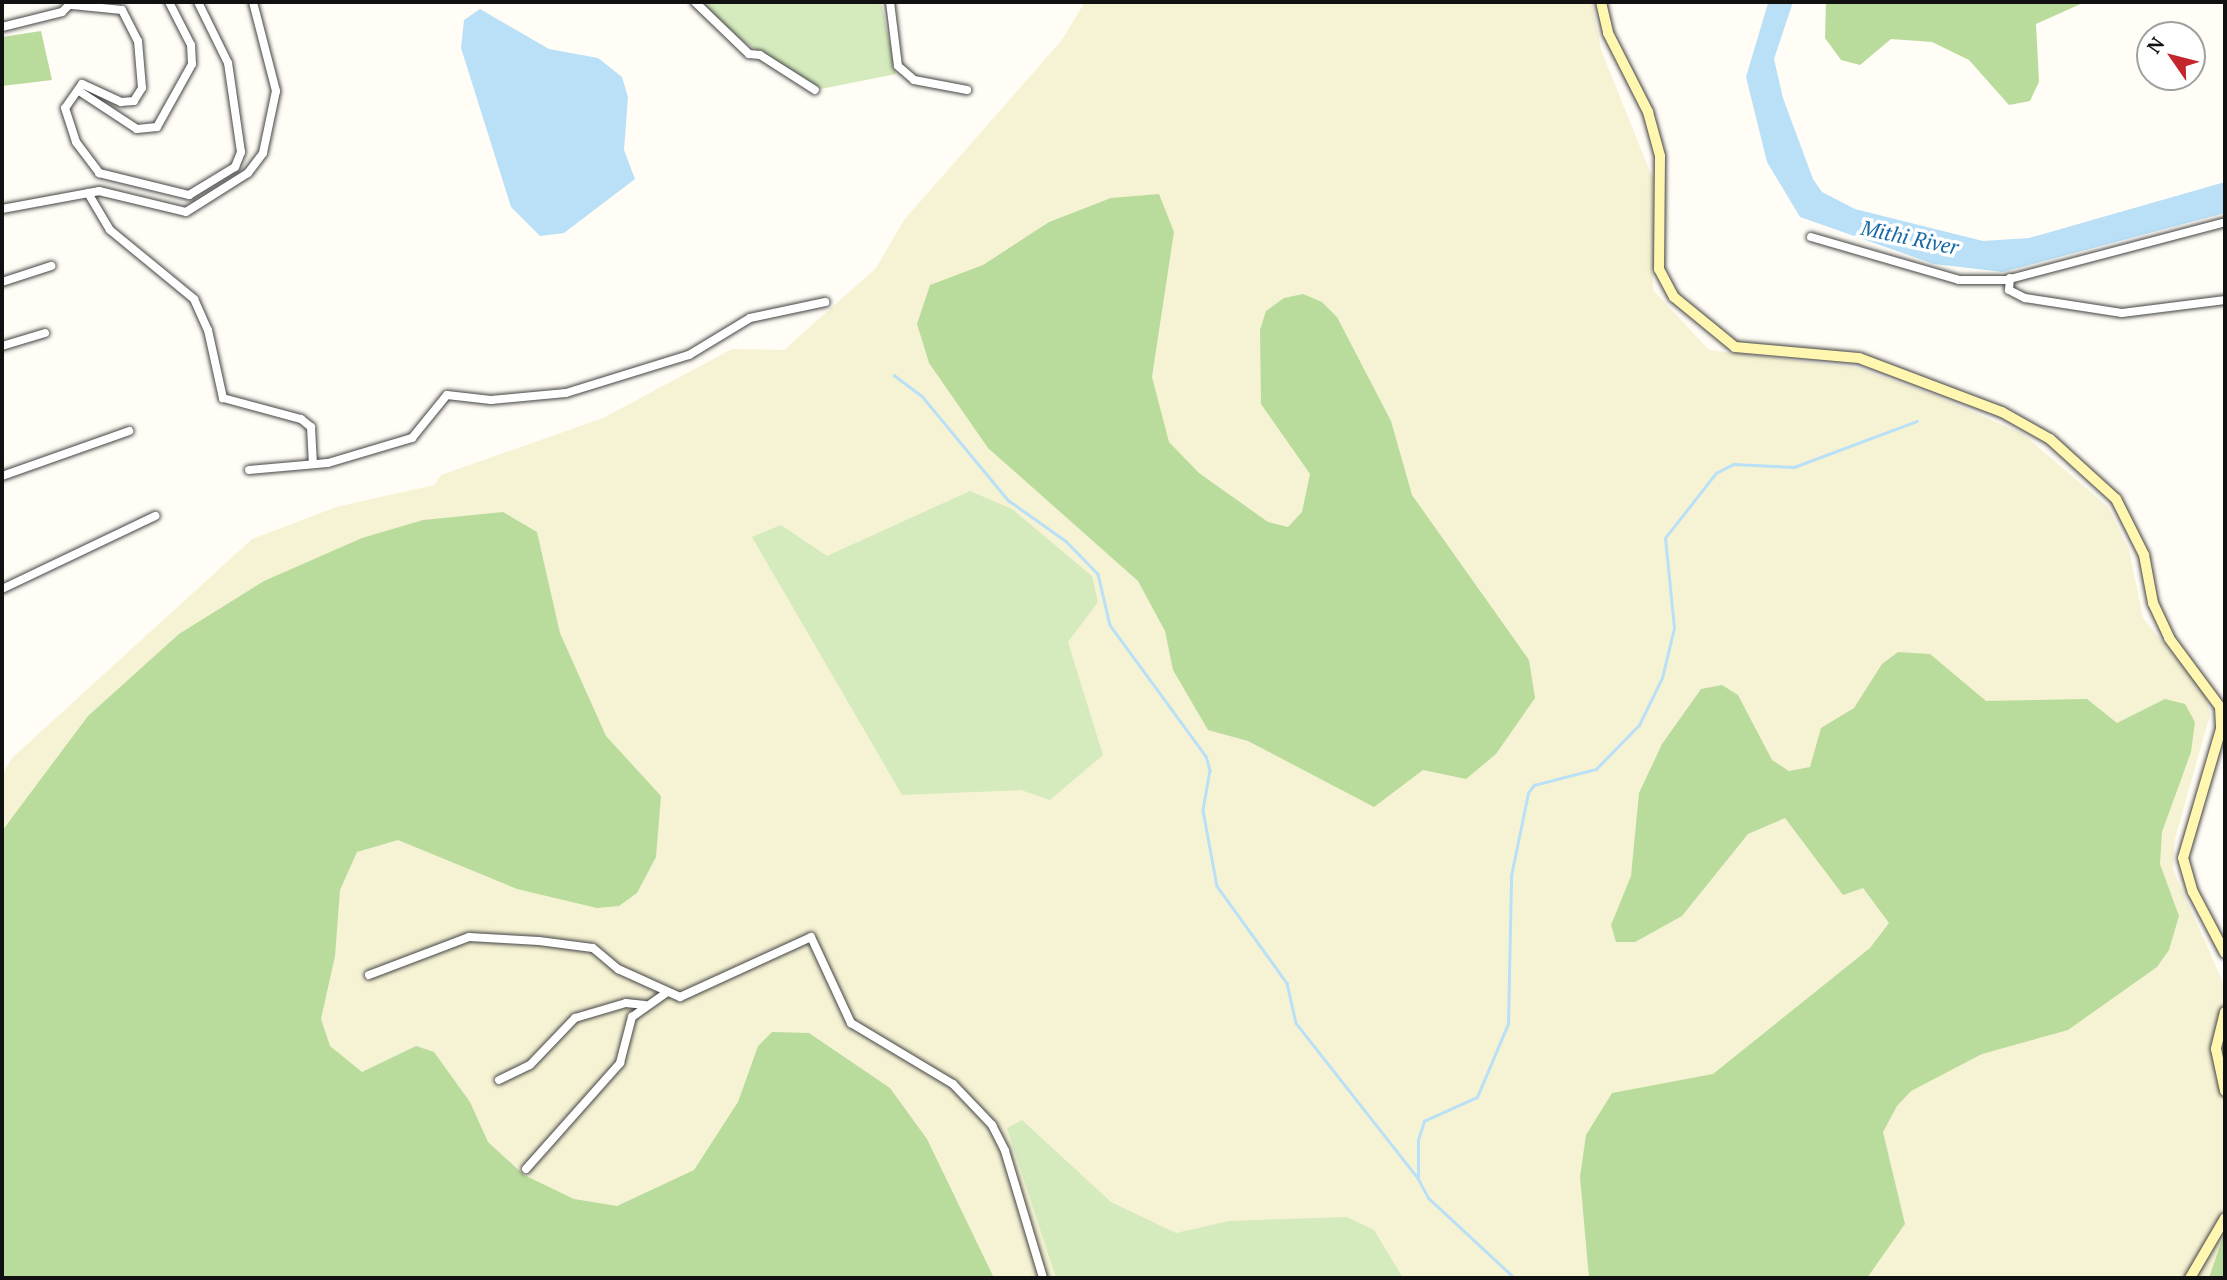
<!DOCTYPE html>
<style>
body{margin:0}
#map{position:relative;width:2227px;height:1280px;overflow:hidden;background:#fffdf5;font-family:"PT Serif",serif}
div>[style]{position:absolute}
.farmland>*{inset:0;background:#f6f3d4}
.green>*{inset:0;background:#d5ebbd}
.forest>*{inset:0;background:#b9dc9c}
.water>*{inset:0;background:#b9e0f7}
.stream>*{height:2.5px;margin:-1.25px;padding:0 1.25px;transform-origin:1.25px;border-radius:1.25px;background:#b9e0f7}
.roads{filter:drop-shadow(0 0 2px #444) drop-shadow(0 0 2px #444)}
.street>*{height:8px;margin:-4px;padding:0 4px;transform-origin:4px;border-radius:4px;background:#fff}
.secondary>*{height:10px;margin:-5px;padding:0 5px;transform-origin:5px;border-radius:5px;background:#fff6b0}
span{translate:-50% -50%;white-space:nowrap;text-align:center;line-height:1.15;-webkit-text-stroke:7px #fff;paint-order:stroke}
.water-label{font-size:21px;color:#1768a6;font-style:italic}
.frame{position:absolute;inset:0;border:4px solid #111;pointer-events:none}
.north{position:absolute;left:2136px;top:21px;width:70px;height:70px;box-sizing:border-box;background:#fff;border:2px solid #a0a0a0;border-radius:50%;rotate:305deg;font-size:19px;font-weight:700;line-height:28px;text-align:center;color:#111}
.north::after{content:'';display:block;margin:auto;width:24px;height:32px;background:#c4262e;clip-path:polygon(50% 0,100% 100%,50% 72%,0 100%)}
</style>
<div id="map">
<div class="farmland">
<i style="clip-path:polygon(1085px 2px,1592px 2px,1601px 50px,1653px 179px,1653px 290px,1709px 350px,1858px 368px,1936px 396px,2023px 434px,2108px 507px,2129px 550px,2143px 618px,2206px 695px,2210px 715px,2175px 839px,2173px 870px,2225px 987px,2225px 1278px,2px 1278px,2px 775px,12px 758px,252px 539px,336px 507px,434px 485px,441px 475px,603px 418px,732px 349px,784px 350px,876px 268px,904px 220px,1061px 41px)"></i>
</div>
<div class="green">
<i style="clip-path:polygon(702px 2px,881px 2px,896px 74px,821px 89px,736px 37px)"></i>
<i style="clip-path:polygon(970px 491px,1012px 509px,1092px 576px,1098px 602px,1068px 642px,1103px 755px,1050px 800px,1021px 790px,902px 795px,752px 537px,781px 525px,827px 556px)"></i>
<i style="clip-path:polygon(1022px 1120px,1111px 1202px,1176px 1233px,1229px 1221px,1347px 1217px,1374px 1230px,1403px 1278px,1056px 1278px,1007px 1128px)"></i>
</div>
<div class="forest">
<i style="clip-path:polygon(1826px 2px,2085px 2px,2036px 24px,2039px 82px,2030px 101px,2009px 105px,1969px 60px,1932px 42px,1891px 39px,1860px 65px,1841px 60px,1825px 38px)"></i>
<i style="clip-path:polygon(41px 31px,52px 80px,2px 86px,2px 37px)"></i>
<i style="clip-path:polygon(1159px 194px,1174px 232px,1152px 377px,1169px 442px,1199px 473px,1268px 522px,1288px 527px,1302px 512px,1310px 474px,1261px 404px,1260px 330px,1266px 311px,1284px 298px,1303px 294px,1322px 302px,1337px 317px,1391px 421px,1412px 495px,1529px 660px,1535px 698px,1496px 754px,1466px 779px,1423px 770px,1374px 807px,1248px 741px,1208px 730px,1173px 670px,1165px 631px,1138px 581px,988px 448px,929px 363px,917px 324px,930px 285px,983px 265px,1049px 222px,1111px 198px)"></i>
<i style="clip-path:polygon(503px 512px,537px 532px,560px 633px,606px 736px,661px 796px,656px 857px,637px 893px,619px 906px,597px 908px,517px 889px,398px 840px,357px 852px,340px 890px,335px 956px,321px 1019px,330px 1046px,362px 1072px,416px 1046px,434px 1052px,470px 1102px,488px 1142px,524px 1175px,574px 1199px,617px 1206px,694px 1170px,738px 1102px,758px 1046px,772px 1032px,809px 1033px,890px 1088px,927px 1139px,994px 1278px,2px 1278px,2px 831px,88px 716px,179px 634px,264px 581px,362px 538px,423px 520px)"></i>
<i style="clip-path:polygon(1898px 652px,1930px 654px,1986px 701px,2087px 699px,2117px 723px,2165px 699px,2185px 704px,2195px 722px,2191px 752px,2162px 832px,2160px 864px,2179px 916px,2169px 950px,2157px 967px,2068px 1030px,1982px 1054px,1911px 1091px,1897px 1106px,1883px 1132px,1905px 1224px,1867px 1278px,1589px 1278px,1580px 1177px,1586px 1135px,1612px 1093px,1713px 1074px,1870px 948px,1889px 923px,1863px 888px,1843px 895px,1785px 818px,1748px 834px,1682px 916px,1635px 942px,1616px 942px,1611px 925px,1631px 876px,1639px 793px,1662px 744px,1701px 689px,1722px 685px,1738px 695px,1772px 760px,1789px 771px,1810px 767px,1821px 728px,1854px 708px,1882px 664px)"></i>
<i style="clip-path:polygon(2225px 1231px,2225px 1278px,2209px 1278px)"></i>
</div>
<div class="water">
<i style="clip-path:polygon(1793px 2px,1774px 59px,1783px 98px,1813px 179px,1822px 192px,1855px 209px,1983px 241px,2029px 238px,2225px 182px,2225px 213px,2003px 272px,1934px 264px,1800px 217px,1767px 162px,1746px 77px,1768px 3px)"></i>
<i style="clip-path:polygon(480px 9px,549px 49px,598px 58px,622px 77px,628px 97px,624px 150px,635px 179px,564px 233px,540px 236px,511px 207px,461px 48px,464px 20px)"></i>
</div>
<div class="stream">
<i style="left:894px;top:375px;width:35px;rotate:37deg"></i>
<i style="left:922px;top:396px;width:135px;rotate:50.4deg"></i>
<i style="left:1008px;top:500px;width:71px;rotate:35.3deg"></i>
<i style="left:1066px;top:541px;width:46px;rotate:45.9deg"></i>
<i style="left:1098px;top:574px;width:52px;rotate:76.8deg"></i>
<i style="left:1110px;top:625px;width:162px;rotate:53.8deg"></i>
<i style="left:1206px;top:756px;width:15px;rotate:74deg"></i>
<i style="left:1210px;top:770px;width:41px;rotate:99.9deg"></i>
<i style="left:1203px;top:810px;width:77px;rotate:79.6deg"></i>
<i style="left:1217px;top:886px;width:120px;rotate:54.2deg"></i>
<i style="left:1287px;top:983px;width:41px;rotate:77.3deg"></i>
<i style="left:1296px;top:1023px;width:197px;rotate:51.8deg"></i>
<i style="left:1514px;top:1278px;width:117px;rotate:-137.1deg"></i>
<i style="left:1428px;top:1198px;width:21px;rotate:-118deg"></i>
<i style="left:1418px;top:1179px;width:39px;rotate:-90deg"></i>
<i style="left:1418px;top:1140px;width:20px;rotate:-72deg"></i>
<i style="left:1424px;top:1121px;width:58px;rotate:-24.4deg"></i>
<i style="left:1477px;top:1097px;width:79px;rotate:-67deg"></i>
<i style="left:1508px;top:1024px;width:148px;rotate:-88.8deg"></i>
<i style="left:1511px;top:876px;width:85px;rotate:-78.4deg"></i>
<i style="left:1528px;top:793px;width:10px;rotate:-53deg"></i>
<i style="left:1534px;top:785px;width:64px;rotate:-14.5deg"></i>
<i style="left:1596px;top:769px;width:62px;rotate:-45.7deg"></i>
<i style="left:1639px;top:725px;width:52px;rotate:-63.9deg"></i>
<i style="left:1662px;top:678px;width:51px;rotate:-76.5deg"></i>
<i style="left:1674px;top:628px;width:90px;rotate:-95.7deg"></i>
<i style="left:1665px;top:538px;width:83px;rotate:-51.9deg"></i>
<i style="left:1716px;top:473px;width:20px;rotate:-27deg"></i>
<i style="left:1734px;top:464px;width:60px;rotate:2.9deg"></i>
<i style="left:1794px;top:467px;width:131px;rotate:-20.5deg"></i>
</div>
<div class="roads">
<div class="street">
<i style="left:695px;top:2px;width:75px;rotate:43.9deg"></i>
<i style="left:749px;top:54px;width:11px;rotate:5deg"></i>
<i style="left:760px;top:55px;width:65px;rotate:32.5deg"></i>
<i style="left:890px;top:2px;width:64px;rotate:82.9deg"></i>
<i style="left:898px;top:66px;width:21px;rotate:41deg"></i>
<i style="left:914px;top:80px;width:54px;rotate:10.7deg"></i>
<i style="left:72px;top:5px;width:50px;rotate:5.7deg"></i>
<i style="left:122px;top:10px;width:35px;rotate:63deg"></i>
<i style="left:138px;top:41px;width:47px;rotate:85.1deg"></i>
<i style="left:142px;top:88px;width:15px;rotate:122deg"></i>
<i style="left:134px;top:101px;width:13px;rotate:176deg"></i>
<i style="left:121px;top:102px;width:43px;rotate:-155.2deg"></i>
<i style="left:82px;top:84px;width:29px;rotate:125deg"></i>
<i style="left:65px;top:108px;width:36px;rotate:72deg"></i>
<i style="left:76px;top:142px;width:39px;rotate:53deg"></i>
<i style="left:99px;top:173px;width:93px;rotate:13.7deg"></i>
<i style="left:189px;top:195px;width:54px;rotate:-31.3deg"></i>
<i style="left:235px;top:167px;width:16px;rotate:-68deg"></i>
<i style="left:241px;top:152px;width:90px;rotate:-98.3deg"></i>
<i style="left:228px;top:63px;width:68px;rotate:-116.2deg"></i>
<i style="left:2px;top:27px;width:62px;rotate:-14deg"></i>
<i style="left:62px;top:12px;width:14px;rotate:-45deg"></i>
<i style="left:79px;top:91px;width:69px;rotate:33.2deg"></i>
<i style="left:137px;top:129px;width:20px;rotate:-6deg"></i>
<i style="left:157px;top:127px;width:72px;rotate:-60.9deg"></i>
<i style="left:192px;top:64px;width:19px;rotate:-93deg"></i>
<i style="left:191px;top:45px;width:48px;rotate:-117.1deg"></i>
<i style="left:88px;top:193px;width:43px;rotate:59.3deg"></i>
<i style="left:110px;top:230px;width:109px;rotate:39.4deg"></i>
<i style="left:194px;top:299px;width:34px;rotate:66deg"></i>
<i style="left:208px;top:330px;width:70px;rotate:77.6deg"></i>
<i style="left:223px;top:398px;width:81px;rotate:15.1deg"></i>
<i style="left:301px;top:419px;width:13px;rotate:39deg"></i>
<i style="left:311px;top:427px;width:37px;rotate:87deg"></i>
<i style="left:2px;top:209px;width:99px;rotate:-10.5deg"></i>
<i style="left:99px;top:191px;width:89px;rotate:13.6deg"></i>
<i style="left:186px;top:212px;width:73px;rotate:-32.2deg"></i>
<i style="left:248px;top:173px;width:25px;rotate:-53deg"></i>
<i style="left:263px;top:153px;width:63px;rotate:-78.2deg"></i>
<i style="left:276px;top:91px;width:92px;rotate:-104.5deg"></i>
<i style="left:1811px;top:237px;width:154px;rotate:16.2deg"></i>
<i style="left:1959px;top:280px;width:47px"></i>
<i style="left:2006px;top:280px;width:227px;rotate:-14.8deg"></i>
<i style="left:2010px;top:278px;width:12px;rotate:95deg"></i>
<i style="left:2009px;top:290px;width:18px;rotate:27deg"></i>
<i style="left:2025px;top:298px;width:98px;rotate:8.8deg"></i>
<i style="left:2122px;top:313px;width:104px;rotate:-7.2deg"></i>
<i style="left:2px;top:282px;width:52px;rotate:-18.1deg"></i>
<i style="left:2px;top:346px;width:45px;rotate:-16.8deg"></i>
<i style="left:249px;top:470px;width:79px;rotate:-5.1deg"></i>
<i style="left:328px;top:463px;width:88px;rotate:-16.6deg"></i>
<i style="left:412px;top:438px;width:55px;rotate:-50.9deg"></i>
<i style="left:447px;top:395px;width:44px;rotate:6.5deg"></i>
<i style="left:491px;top:400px;width:75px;rotate:-5.3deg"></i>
<i style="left:566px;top:393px;width:129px;rotate:-17.2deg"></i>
<i style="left:689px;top:355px;width:71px;rotate:-31.2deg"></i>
<i style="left:750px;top:318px;width:77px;rotate:-12deg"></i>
<i style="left:2px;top:476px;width:135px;rotate:-19.5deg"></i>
<i style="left:2px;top:589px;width:170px;rotate:-25.5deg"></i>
<i style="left:369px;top:975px;width:107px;rotate:-20.8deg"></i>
<i style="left:469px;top:937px;width:70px;rotate:3.3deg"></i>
<i style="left:539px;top:941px;width:54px;rotate:7.4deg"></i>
<i style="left:593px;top:948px;width:33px;rotate:40deg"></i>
<i style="left:618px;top:969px;width:68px;rotate:24.3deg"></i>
<i style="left:680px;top:997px;width:144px;rotate:-24.6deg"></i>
<i style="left:811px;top:937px;width:95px;rotate:65.1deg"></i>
<i style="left:851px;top:1023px;width:119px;rotate:30.9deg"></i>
<i style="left:953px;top:1084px;width:57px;rotate:46.4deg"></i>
<i style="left:992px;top:1125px;width:29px;rotate:63deg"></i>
<i style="left:1005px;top:1151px;width:133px;rotate:73.3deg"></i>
<i style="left:499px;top:1080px;width:34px;rotate:-26deg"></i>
<i style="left:530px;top:1065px;width:65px;rotate:-46.2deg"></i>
<i style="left:575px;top:1018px;width:53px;rotate:-16.4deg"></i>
<i style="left:626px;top:1003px;width:19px;rotate:6deg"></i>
<i style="left:526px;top:1169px;width:142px;rotate:-48.4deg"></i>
<i style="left:620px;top:1063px;width:48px;rotate:-75.4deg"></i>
<i style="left:632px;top:1017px;width:42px;rotate:-35.2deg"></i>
</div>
<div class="secondary">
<i style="left:1601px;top:2px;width:32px;rotate:77deg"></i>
<i style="left:1608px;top:33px;width:89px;rotate:63.1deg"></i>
<i style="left:1648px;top:112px;width:46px;rotate:74.7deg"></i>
<i style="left:1660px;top:156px;width:113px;rotate:90.5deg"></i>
<i style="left:1659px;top:269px;width:32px;rotate:62deg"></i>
<i style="left:1674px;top:297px;width:79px;rotate:39.3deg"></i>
<i style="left:1735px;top:347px;width:124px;rotate:5.1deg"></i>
<i style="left:1859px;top:358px;width:153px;rotate:20.7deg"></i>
<i style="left:2002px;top:412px;width:55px;rotate:29.4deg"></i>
<i style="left:2050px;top:439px;width:89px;rotate:42.3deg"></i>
<i style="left:2116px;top:499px;width:63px;rotate:63.4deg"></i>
<i style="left:2144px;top:555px;width:49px;rotate:79.4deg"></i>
<i style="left:2153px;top:603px;width:38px;rotate:65deg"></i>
<i style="left:2169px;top:638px;width:86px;rotate:53.5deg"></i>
<i style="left:2220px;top:707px;width:22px;rotate:87deg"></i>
<i style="left:2221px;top:729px;width:134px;rotate:106.4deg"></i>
<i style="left:2183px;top:858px;width:35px;rotate:74deg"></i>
<i style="left:2193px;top:892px;width:69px;rotate:62.3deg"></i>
<i style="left:2225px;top:1012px;width:38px;rotate:104deg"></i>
<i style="left:2216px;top:1049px;width:43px;rotate:77.9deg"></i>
<i style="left:2190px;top:1278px;width:69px;rotate:-59.7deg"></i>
</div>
</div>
<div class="water-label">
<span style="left:1910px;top:237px;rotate:12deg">Mithi River</span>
</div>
<div class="frame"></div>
<div class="north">N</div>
</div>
